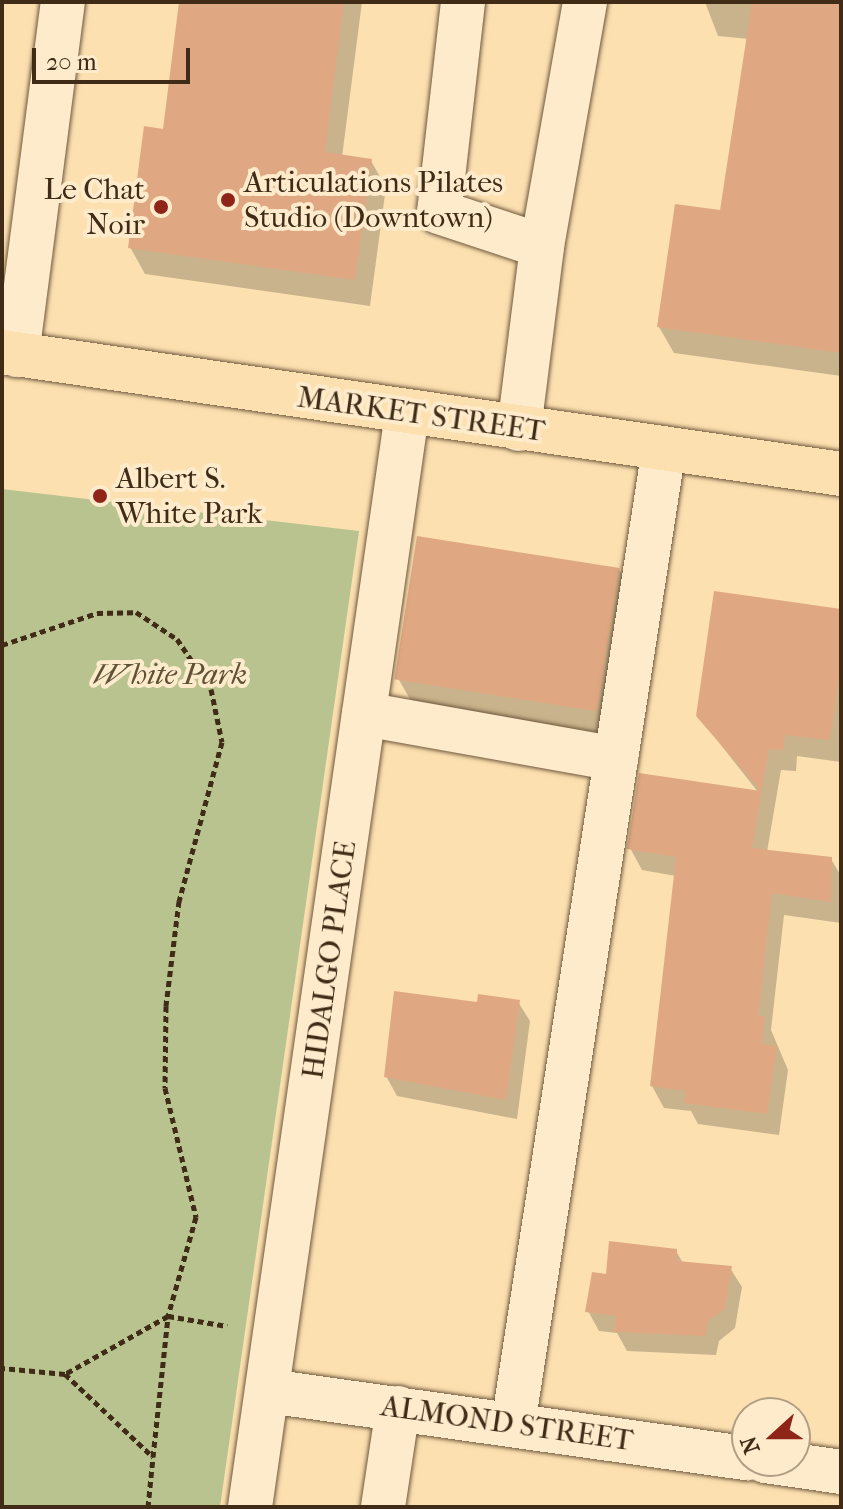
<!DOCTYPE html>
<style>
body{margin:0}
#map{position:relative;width:843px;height:1509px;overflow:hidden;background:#fce0b0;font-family:"IM FELL French Canon",serif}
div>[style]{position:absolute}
.green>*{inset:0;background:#b8c390}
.shadow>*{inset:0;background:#0003}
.building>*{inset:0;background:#e0a882;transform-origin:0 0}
.path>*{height:5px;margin-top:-2.5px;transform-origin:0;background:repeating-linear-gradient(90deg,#402b17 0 6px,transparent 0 10px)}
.roads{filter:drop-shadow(0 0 2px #6f583d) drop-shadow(0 0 2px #6f583d)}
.minor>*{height:44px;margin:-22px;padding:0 22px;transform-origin:22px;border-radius:22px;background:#fdebcc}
.major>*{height:44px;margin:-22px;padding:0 22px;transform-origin:22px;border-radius:22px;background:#fce0b0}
.dots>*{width:22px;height:22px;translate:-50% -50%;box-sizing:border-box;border:4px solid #fdebcc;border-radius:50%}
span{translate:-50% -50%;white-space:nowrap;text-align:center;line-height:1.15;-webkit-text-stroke:8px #fdebcc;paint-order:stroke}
.poi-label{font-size:30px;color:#402b17}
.left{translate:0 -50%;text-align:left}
.right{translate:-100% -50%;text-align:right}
.street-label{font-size:30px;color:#402b17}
.park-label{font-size:30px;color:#5e5135;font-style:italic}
.frame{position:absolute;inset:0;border:4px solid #402b17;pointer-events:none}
.north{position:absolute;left:731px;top:1397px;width:80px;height:80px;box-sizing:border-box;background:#fdebcc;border:2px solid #b19e84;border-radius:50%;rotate:249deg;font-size:22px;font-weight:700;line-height:32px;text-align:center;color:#402b17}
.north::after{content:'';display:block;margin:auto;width:28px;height:36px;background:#8f2418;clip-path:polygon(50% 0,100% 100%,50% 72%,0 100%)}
.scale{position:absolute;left:32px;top:48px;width:158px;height:36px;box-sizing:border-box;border:4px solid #402b17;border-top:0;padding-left:10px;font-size:24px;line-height:28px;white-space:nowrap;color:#402b17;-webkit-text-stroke:6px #fdebcc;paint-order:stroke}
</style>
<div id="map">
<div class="green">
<i style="clip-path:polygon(2px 489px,359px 531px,220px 1507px,2px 1507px)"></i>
</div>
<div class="shadow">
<i style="clip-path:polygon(181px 2px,362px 2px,342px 157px,371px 161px,386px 187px,370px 306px,145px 274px,130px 247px,165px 131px)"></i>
<i style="clip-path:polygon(705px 2px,841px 2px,841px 376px,674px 353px,659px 327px,721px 212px,749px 39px,718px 36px)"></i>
<i style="clip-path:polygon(619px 569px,634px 596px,613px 735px,414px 706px,399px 680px)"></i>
<i style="clip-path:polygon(841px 611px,841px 762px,797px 756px,796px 771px,781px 770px,767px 852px,831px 859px,841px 876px,841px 923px,784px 915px,771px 1030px,788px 1070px,779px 1135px,698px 1124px,691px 1111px,664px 1108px,652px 1086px,676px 876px,642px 870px,630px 848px,758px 792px,698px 716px)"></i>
<i style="clip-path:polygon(518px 1002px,530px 1021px,517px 1119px,397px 1096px,386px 1076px,479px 1005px)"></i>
<i style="clip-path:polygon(676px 1251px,683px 1263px,730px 1268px,742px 1287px,735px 1328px,719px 1341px,716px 1355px,627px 1351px,617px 1333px,599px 1331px,588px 1311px,608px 1276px)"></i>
</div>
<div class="building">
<i style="clip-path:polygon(179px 2px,344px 2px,325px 152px,372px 159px,355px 280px,128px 248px,144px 126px,163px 129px)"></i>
<i style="clip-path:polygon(752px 2px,841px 2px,841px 353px,657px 327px,675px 204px,720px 210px)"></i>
<i style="left:417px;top:536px;width:205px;height:145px;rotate:9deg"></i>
<i style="clip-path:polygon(714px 591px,841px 609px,841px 663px,830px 740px,785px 735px,784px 750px,769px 749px,752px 848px,832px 857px,831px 902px,772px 893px,758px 1016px,765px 1016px,762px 1044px,777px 1046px,767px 1114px,684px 1103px,686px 1091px,650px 1086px,676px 857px,627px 849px,639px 773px,761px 791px,696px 716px)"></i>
<i style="clip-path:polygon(394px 991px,477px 1002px,478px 994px,520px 1000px,506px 1100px,384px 1077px)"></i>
<i style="clip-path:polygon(609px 1241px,677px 1249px,677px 1261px,732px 1266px,725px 1309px,708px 1321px,705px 1336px,614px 1332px,616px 1316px,585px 1312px,592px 1272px,606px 1274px)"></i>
</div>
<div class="path">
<i style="left:2px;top:645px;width:100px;rotate:-18.6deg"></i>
<i style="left:97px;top:613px;width:39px;rotate:-1deg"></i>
<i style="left:136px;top:612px;width:49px;rotate:33.4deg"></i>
<i style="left:177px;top:639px;width:60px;rotate:55.8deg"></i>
<i style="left:211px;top:689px;width:54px;rotate:78.3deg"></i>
<i style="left:222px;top:742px;width:165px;rotate:105.1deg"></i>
<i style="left:179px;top:901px;width:106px;rotate:97.1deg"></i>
<i style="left:166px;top:1006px;width:82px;rotate:90.7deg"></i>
<i style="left:165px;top:1088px;width:133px;rotate:76.5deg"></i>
<i style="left:196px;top:1217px;width:103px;rotate:105.8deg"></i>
<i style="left:168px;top:1316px;width:118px;rotate:150.6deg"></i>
<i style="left:65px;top:1374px;width:63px;rotate:-174.6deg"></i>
<i style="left:65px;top:1374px;width:121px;rotate:43.3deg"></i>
<i style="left:153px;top:1457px;width:142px;rotate:-83.9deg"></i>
<i style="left:168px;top:1316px;width:60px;rotate:9.6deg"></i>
<i style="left:148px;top:1507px;width:50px;rotate:-84.3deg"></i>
</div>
<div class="roads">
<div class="minor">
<i style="left:463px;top:2px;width:211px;rotate:96.5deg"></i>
<i style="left:439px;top:212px;width:108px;rotate:18.3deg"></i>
<i style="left:17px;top:355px;width:356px;rotate:-82.6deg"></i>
<i style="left:519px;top:429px;width:184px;rotate:-82.8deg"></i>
<i style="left:542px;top:246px;width:248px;rotate:-80deg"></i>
<i style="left:364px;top:714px;width:256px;rotate:10.1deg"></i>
<i style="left:268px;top:1391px;width:484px;rotate:8deg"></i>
<i style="left:513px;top:1425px;width:988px;rotate:-81.21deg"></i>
<i style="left:765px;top:1461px;width:77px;rotate:8.2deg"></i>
<i style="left:250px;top:1507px;width:1105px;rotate:-81.83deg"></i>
<i style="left:383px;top:1507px;width:100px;rotate:-81.4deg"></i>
</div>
<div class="major">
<i style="left:2px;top:352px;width:848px;rotate:8.27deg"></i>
</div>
</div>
<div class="dots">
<i style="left:228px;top:200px;background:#8f2418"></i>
<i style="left:161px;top:207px;background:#8f2418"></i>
<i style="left:100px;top:496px;background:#8f2418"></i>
</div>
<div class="poi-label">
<span class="left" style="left:244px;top:200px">Articulations Pilates<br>Studio (Downtown)</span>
<span class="right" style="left:145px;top:207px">Le Chat<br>Noir</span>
<span class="left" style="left:116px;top:496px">Albert S.<br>White Park</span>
</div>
<div class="street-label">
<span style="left:421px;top:415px;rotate:8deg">MARKET STREET</span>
<span style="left:330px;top:960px;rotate:-82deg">HIDALGO PLACE</span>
<span style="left:507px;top:1424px;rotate:8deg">ALMOND STREET</span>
</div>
<div class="park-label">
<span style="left:170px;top:675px">White Park</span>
</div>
<div class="frame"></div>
<div class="north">N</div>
<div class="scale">20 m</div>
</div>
